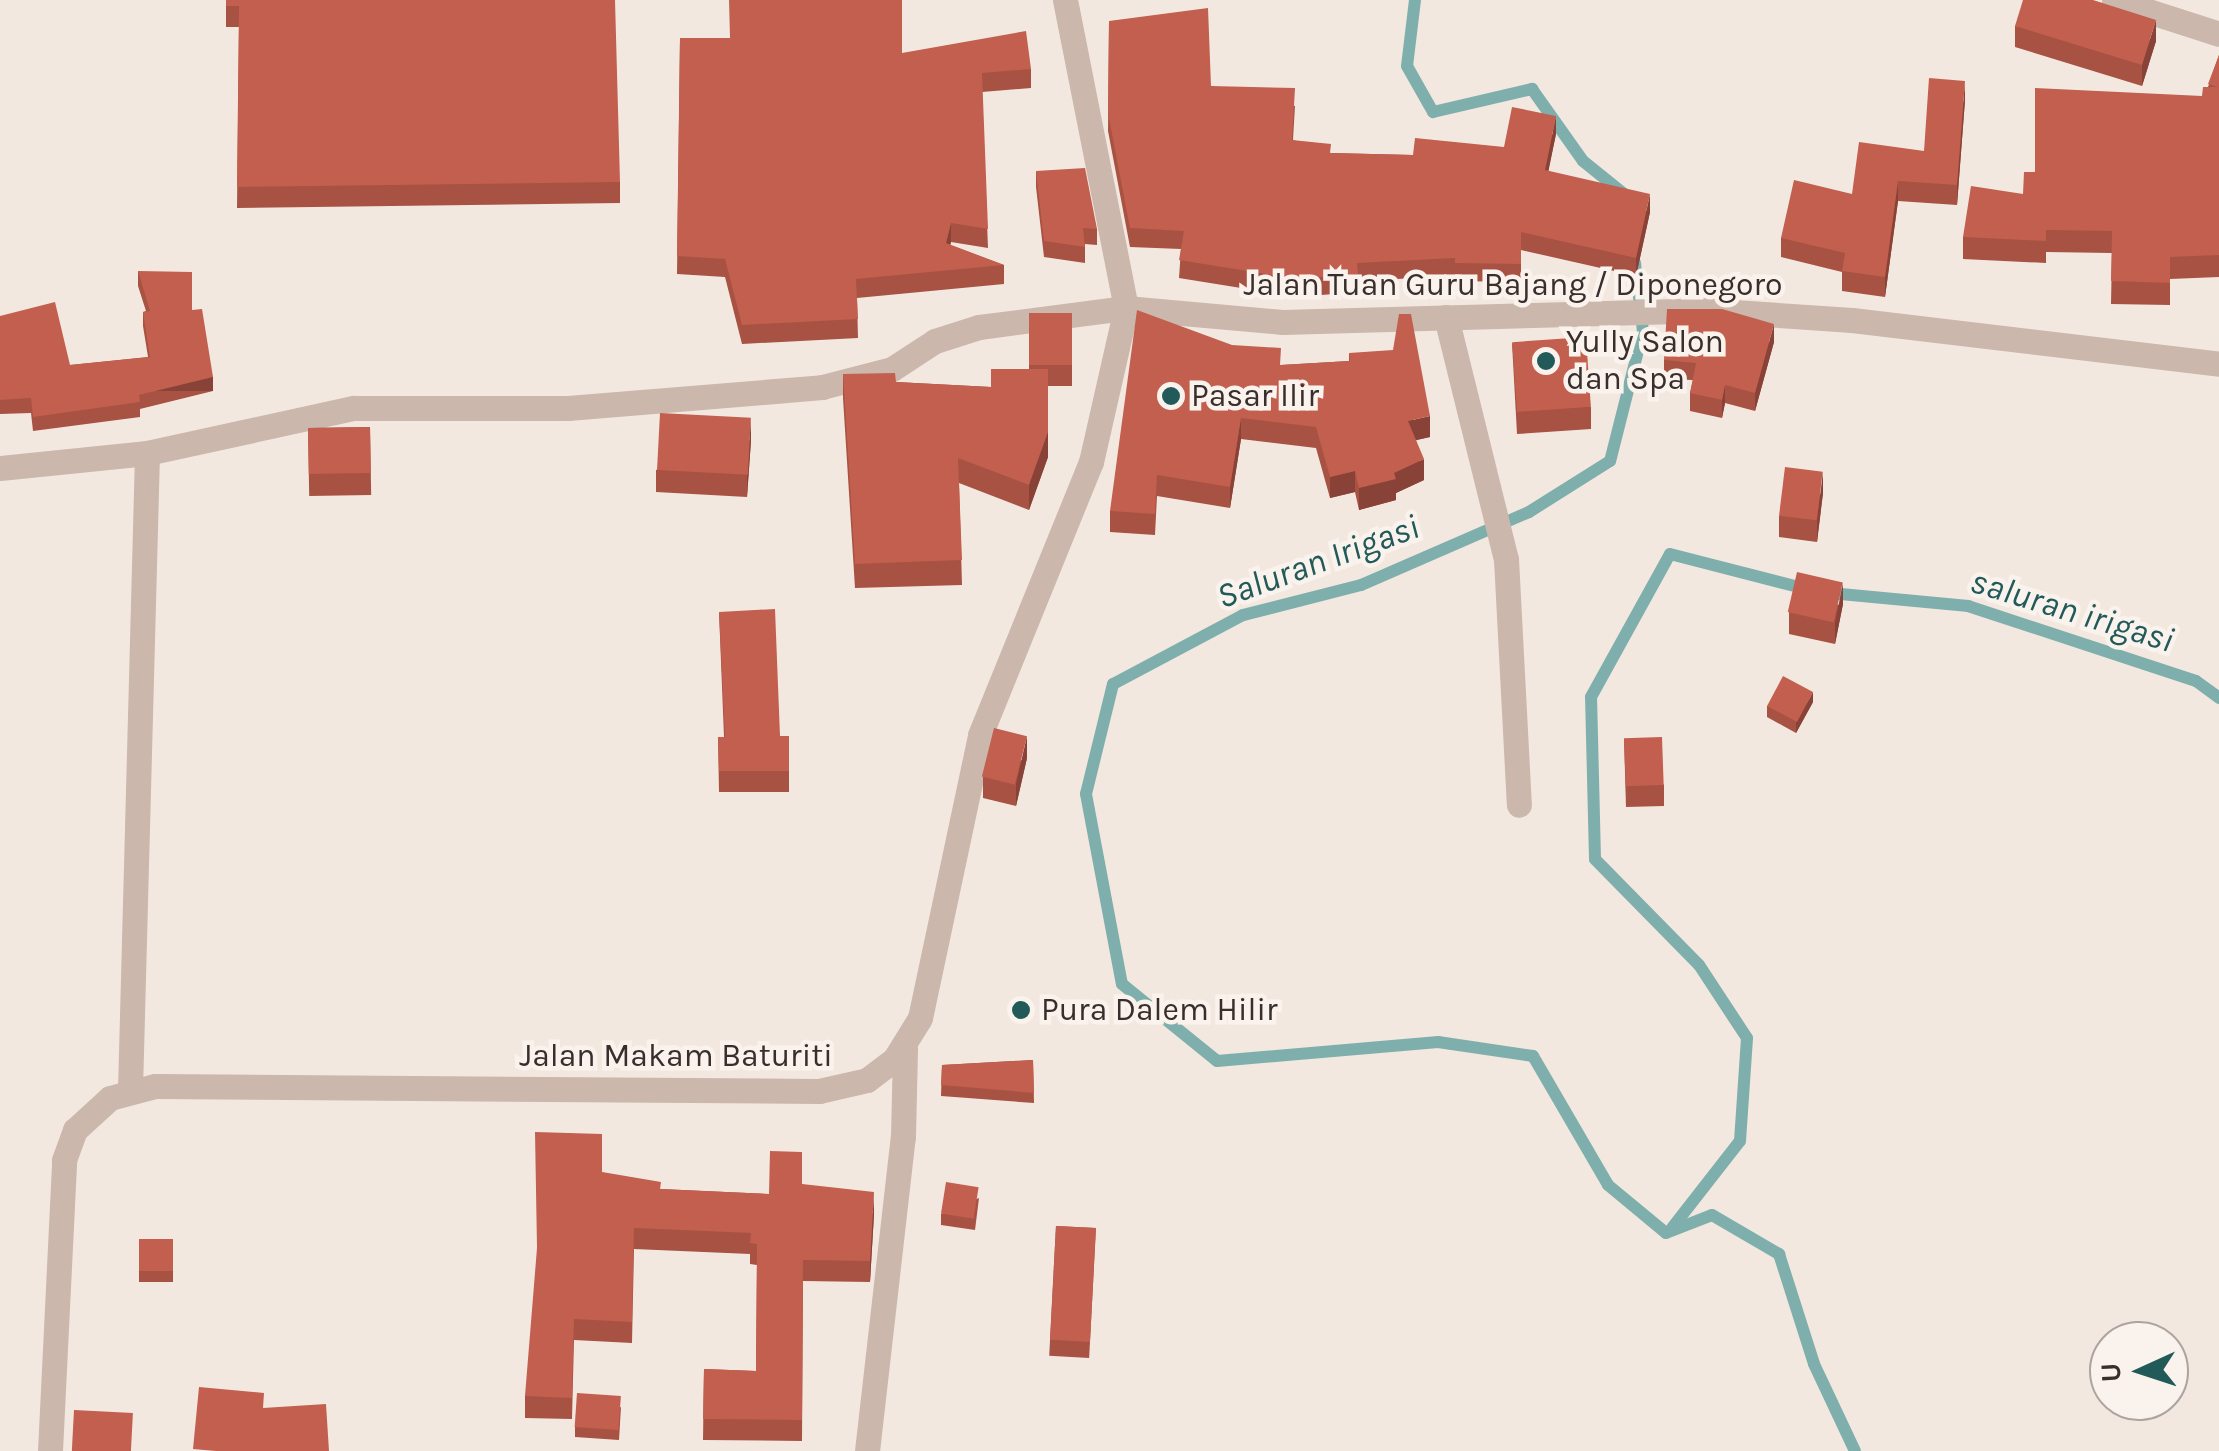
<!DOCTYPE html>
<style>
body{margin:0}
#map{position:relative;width:2219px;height:1451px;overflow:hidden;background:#f3e8e0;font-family:Karla,sans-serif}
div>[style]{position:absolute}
.stream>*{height:12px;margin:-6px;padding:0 6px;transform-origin:6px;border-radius:6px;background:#7fafac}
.minor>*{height:25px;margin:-12.5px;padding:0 12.5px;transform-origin:12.5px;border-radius:12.5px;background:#cbb7ac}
.wall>*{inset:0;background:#a75243;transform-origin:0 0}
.shaded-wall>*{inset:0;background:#884237;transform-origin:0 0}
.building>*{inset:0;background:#c25f4e;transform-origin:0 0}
.dots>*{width:28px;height:28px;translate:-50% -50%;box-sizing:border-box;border:5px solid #faf2ec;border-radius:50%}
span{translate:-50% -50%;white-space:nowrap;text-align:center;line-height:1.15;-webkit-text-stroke:9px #faf2ec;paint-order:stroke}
.street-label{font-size:32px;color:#392e2b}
.poi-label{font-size:32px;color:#392e2b}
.left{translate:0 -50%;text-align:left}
.water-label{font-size:35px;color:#215a58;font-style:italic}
.north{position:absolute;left:2089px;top:1321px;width:100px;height:100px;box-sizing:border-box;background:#faf2ec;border:2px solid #ada49f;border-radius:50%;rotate:267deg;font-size:28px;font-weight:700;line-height:40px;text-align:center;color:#392e2b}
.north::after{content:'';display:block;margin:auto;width:35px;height:45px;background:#215a58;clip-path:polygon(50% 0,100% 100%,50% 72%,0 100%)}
</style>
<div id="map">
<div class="stream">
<i style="left:1415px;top:0;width:66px;rotate:96.9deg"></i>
<i style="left:1407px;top:66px;width:53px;rotate:60.5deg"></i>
<i style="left:1433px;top:112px;width:102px;rotate:-13.1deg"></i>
<i style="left:1532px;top:89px;width:88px;rotate:54.7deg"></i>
<i style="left:1583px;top:161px;width:53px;rotate:38.8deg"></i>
<i style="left:1635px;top:263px;width:68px;rotate:83.3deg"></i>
<i style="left:1643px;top:331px;width:134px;rotate:104.2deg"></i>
<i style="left:1610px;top:461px;width:96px;rotate:147.8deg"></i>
<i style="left:1529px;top:512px;width:183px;rotate:156.5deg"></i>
<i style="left:1361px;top:585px;width:122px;rotate:165.7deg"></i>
<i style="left:1243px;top:615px;width:147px;rotate:152deg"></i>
<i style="left:1113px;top:684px;width:113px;rotate:103.8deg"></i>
<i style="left:1086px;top:794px;width:193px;rotate:79.3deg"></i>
<i style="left:1122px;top:984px;width:122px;rotate:39deg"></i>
<i style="left:1217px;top:1061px;width:222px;rotate:-4.9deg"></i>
<i style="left:1438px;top:1042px;width:96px;rotate:8.4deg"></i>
<i style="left:1533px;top:1056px;width:149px;rotate:59.8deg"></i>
<i style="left:1608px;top:1185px;width:75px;rotate:39.6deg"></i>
<i style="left:1666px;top:1233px;width:49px;rotate:-21.4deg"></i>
<i style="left:1712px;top:1215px;width:78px;rotate:30.2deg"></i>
<i style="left:1779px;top:1254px;width:115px;rotate:72.3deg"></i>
<i style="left:1814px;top:1364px;width:96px;rotate:64.8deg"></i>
<i style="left:1830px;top:593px;width:139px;rotate:5.4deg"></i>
<i style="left:1968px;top:606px;width:240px;rotate:18.2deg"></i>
<i style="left:2196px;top:681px;width:29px;rotate:36deg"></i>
<i style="left:1672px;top:1228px;width:110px;rotate:-52deg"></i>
<i style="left:1740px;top:1141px;width:103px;rotate:-86.1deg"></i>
<i style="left:1747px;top:1038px;width:87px;rotate:-123.3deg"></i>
<i style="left:1699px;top:965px;width:148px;rotate:-134.5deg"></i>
<i style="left:1595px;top:859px;width:162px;rotate:-91.4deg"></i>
<i style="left:1591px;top:697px;width:163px;rotate:-61.1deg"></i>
<i style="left:1670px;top:554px;width:145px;rotate:14.4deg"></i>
</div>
<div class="minor">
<i style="left:2114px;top:0;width:110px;rotate:17.9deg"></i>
<i style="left:1446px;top:317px;width:249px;rotate:76.1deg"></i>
<i style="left:1506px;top:559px;width:246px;rotate:87deg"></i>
<i style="left:0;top:468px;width:148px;rotate:-5.8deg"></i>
<i style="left:147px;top:453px;width:212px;rotate:-12.3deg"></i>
<i style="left:354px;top:408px;width:214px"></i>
<i style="left:568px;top:408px;width:255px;rotate:-4.7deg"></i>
<i style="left:822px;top:387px;width:72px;rotate:-14.4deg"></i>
<i style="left:892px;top:369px;width:51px;rotate:-33.1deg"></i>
<i style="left:935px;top:341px;width:46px;rotate:-17.7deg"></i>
<i style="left:979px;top:327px;width:148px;rotate:-7.4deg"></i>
<i style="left:1126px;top:308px;width:314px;rotate:-101.2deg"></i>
<i style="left:130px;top:1090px;width:637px;rotate:-88.47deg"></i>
<i style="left:50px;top:1451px;width:291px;rotate:-87.2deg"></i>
<i style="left:64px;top:1160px;width:32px;rotate:-70deg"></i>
<i style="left:75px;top:1130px;width:47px;rotate:-42.4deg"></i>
<i style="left:110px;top:1098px;width:47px;rotate:-14.9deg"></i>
<i style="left:155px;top:1086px;width:664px;rotate:0.43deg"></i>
<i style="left:819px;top:1091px;width:49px;rotate:-12.9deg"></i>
<i style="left:867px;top:1080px;width:34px;rotate:-37deg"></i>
<i style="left:894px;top:1060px;width:49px;rotate:-58.2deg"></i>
<i style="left:920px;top:1018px;width:289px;rotate:-78deg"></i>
<i style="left:980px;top:735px;width:295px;rotate:-67.9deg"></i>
<i style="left:1091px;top:462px;width:158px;rotate:-77.2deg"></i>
<i style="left:1126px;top:308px;width:157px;rotate:5.1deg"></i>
<i style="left:1282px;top:322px;width:423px;rotate:-1.6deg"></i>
<i style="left:1705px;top:310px;width:147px;rotate:3.9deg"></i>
<i style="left:1852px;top:320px;width:370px;rotate:6.8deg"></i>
<i style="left:867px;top:1451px;width:316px;rotate:-83.5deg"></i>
<i style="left:903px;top:1137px;width:89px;rotate:-88.7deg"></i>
</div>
<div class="wall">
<i style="clip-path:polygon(226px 0,620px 182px,620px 203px,237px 208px,239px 27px,226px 27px)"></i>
<i style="clip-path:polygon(1109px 21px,1211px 86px,1295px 106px,1293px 140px,1331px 153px,1413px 155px,1504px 147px,1556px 134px,1548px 171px,1650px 212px,1636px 276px,1521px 250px,1521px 282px,1455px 281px,1455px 276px,1358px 281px,1358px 292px,1297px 297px,1179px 278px,1181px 249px,1130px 247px,1108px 131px)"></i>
<i style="clip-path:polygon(2015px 26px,2156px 41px,2142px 86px,2015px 47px)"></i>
<i style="clip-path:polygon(680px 38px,902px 53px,1031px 69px,1031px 88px,982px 92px,988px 248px,951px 242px,950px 245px,1004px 265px,1004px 284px,857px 298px,858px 338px,742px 344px,725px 277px,677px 274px)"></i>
<i style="clip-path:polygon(2219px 55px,2219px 277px,2170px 279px,2170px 305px,2111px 304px,2112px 253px,2046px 252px,2046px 263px,1963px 259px,1963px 237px,2023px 194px,2035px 172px,2202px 96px,2208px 87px)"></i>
<i style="clip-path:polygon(1965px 100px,1957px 205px,1898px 201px,1885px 297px,1842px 291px,1842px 272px,1781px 257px,1781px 238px,1924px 151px)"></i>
<i style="clip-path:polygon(1036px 171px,1097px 229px,1097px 245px,1085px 244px,1085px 263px,1044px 257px,1036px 187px)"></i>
<i style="clip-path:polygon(138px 271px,192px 310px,213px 391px,140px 409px,140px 417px,33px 431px,31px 413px,0 414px,0 316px,70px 365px,148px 357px,143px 326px,143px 312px,146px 311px,138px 286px)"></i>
<i style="clip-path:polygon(1072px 313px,1072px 386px,1048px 386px,1048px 457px,1029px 510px,959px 483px,962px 585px,855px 588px,843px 398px,843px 374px,896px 382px,991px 387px,1029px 369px,1029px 316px)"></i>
<i style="clip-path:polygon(1774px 342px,1755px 411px,1725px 403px,1722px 418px,1690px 411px,1690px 393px,1693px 380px,1664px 379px,1664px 360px)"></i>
<i style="clip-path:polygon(1512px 343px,1591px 407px,1591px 429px,1517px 434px)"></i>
<i style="clip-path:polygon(1349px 353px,1430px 437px,1416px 440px,1424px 480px,1396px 493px,1396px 500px,1359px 510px,1355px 492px,1330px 498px,1316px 448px,1241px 439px,1230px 508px,1157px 496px,1155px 535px,1110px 532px,1110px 511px,1281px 365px,1349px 361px)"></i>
<i style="left:370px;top:427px;width:68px;height:62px;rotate:89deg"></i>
<i style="clip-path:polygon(751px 440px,747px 497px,656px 492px,656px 470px)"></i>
<i style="clip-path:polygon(1823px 493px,1817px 542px,1779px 537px,1779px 516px)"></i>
<i style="clip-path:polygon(1843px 604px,1835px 644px,1789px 634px,1789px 612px)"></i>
<i style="clip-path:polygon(719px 612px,780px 736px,789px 736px,789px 792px,719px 792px,718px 737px,724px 737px)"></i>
<i style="clip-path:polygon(1813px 702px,1796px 733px,1767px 717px,1767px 706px)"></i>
<i style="clip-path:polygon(1624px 739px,1664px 785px,1664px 806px,1626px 807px)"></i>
<i style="clip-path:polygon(1027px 758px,1016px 806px,983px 798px,983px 777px)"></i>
<i style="clip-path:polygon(1033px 1060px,1034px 1103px,941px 1096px,942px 1065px)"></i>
<i style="clip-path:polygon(602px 1173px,661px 1189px,769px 1194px,802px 1184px,874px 1214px,870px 1282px,803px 1281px,802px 1441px,703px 1440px,704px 1369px,756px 1371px,757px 1265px,750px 1264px,750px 1254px,634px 1249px,632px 1343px,574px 1340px,572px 1419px,525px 1418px,525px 1396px)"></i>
<i style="clip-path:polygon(979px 1198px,975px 1230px,941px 1225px,941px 1214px)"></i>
<i style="left:1056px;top:1226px;width:40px;height:130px;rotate:3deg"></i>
<i style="left:139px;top:1239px;width:34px;height:43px"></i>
<i style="clip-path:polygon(621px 1407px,619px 1440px,575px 1437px,575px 1427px)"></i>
</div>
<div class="shaded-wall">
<i style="clip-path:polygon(2156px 20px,2156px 41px,2142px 86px,2142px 65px)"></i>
<i style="clip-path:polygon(1965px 81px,1965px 100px,1957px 205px,1957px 185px)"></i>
<i style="clip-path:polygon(1556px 116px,1556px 134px,1545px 188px,1545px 170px)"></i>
<i style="clip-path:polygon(1898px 181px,1898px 201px,1885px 297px,1885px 277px)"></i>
<i style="clip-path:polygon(1650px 194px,1650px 212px,1636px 276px,1636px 258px)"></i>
<i style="clip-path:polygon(951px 223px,951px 242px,946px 262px,946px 243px)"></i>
<i style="clip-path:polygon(1774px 324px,1774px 342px,1755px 411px,1755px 393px)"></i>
<i style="clip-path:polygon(1048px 369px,1048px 457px,1029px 510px,1029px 485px)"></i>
<i style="left:213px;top:377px;width:14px;height:76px;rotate:90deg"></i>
<i style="clip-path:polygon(1725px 385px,1725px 403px,1722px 418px,1722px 400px)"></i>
<i style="clip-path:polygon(1430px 416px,1430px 437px,1408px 442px,1408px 421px)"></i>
<i style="clip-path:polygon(751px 418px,751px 440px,747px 497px,747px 476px)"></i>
<i style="clip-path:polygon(1241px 418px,1241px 439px,1230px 508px,1230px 487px)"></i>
<i style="clip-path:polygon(1424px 459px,1424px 480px,1396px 493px,1396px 500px,1359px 510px,1359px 488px)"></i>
<i style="clip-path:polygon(1355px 471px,1355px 492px,1330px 498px,1330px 477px)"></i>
<i style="clip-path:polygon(1823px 472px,1823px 493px,1817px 542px,1817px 520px)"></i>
<i style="clip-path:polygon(1843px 583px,1843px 604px,1835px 644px,1835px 623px)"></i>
<i style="clip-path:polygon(1813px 692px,1813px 702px,1796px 733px,1796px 722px)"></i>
<i style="clip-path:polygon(1027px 736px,1027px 758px,1016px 806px,1016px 784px)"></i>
<i style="clip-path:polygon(874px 1192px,874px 1214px,870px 1282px,870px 1261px)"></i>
</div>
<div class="building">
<i style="clip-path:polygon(226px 0,615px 0,620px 182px,237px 187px,239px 6px,226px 6px)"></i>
<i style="clip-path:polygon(729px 0,902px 0,902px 53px,1026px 31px,1031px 69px,982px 73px,988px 229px,951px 223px,946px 243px,1004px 265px,856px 279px,858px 319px,742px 325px,725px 259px,677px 256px,680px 38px,730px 38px)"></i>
<i style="clip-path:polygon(2023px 0,2093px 0,2156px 20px,2142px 65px,2015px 26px)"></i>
<i style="clip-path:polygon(1208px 8px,1211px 86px,1295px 88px,1292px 140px,1331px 144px,1330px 153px,1413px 155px,1415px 138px,1504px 147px,1512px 107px,1556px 116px,1545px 170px,1650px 194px,1636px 258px,1521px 232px,1521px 264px,1455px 263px,1455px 258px,1357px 263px,1358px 274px,1297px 279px,1179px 260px,1184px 231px,1130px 228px,1108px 113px,1109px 21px)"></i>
<i style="clip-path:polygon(2219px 55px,2219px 255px,2170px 257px,2170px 283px,2111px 281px,2112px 231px,2046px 230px,2046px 241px,1963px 237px,1971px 186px,2023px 194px,2024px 172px,2035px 172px,2035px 88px,2202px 96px,2203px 87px,2218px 87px,2208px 84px)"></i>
<i style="clip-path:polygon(1929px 78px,1965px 81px,1957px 185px,1898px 181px,1885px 277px,1842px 271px,1845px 253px,1781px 238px,1794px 180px,1852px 194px,1859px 142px,1924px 151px)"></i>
<i style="clip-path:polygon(1085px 168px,1097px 229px,1083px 228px,1085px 247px,1044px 241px,1036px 171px)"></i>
<i style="clip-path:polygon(138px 271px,192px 272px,192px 310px,202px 309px,213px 377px,139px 395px,140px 402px,33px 417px,31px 398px,0 400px,0 316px,55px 302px,70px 365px,150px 357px,143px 312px,150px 311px)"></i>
<i style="clip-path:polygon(1667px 309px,1722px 309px,1774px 324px,1755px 393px,1725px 385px,1722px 400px,1690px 393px,1696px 363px,1664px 360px)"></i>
<i style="clip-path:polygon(1137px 310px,1232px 345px,1281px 348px,1280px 365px,1350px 361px,1349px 353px,1393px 350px,1399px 314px,1411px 314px,1430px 416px,1408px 421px,1424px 459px,1394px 473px,1396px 479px,1359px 488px,1355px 471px,1330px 477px,1316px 427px,1241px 418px,1230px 487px,1157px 475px,1155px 514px,1110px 511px)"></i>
<i style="left:1072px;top:313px;width:52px;height:43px;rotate:90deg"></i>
<i style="left:1586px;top:337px;width:70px;height:74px;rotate:86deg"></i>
<i style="clip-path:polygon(991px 369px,1048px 369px,1048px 432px,1029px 485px,958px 458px,962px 560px,855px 564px,843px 374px,895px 373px,896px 382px,991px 387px)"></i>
<i style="left:660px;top:413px;width:91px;height:57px;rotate:3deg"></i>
<i style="left:370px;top:427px;width:46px;height:62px;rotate:89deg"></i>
<i style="left:1785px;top:467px;width:38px;height:49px;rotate:7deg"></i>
<i style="left:1797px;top:572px;width:47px;height:41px;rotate:13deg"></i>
<i style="clip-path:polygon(775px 609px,780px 736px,789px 736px,789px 771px,719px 771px,718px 737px,725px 737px,719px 612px)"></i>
<i style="left:1783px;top:676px;width:34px;height:34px;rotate:28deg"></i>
<i style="left:994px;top:728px;width:34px;height:50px;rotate:14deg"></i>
<i style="left:1662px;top:737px;width:48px;height:38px;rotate:88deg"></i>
<i style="clip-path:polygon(1033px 1060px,1034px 1093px,941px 1085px,942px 1065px)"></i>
<i style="clip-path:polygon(535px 1132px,602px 1134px,602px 1172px,661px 1182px,660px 1189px,769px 1194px,770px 1151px,802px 1152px,802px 1184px,874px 1192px,870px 1261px,803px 1260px,802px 1420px,703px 1419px,704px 1369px,756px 1371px,757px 1244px,750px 1243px,751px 1233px,634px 1228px,632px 1322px,574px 1319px,572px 1398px,525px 1396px,537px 1248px)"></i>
<i style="left:946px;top:1182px;width:33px;height:32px;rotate:9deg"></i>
<i style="left:1056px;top:1226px;width:40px;height:114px;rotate:3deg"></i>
<i style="left:139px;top:1239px;width:34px;height:32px"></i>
<i style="clip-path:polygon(199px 1387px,264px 1393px,263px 1408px,326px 1404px,329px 1451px,216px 1451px,193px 1449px)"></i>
<i style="left:577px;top:1393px;width:44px;height:34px;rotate:4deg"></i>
<i style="left:74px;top:1410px;width:59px;height:41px;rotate:3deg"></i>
</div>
<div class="dots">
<i style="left:1546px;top:361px;background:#215a58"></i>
<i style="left:1171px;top:396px;background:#215a58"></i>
<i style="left:1021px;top:1010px;background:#215a58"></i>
</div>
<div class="street-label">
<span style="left:1513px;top:285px">Jalan Tuan Guru Bajang / Diponegoro</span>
<span style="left:676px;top:1056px">Jalan Makam Baturiti</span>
</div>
<div class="poi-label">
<span class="left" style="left:1566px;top:361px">Yully Salon<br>dan Spa</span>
<span class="left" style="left:1191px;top:396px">Pasar Ilir</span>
<span class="left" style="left:1041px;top:1010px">Pura Dalem Hilir</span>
</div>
<div class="water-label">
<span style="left:1318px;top:562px;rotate:-20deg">Saluran Irigasi</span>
<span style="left:2072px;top:611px;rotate:17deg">saluran irigasi</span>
</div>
<div class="north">U</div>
</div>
